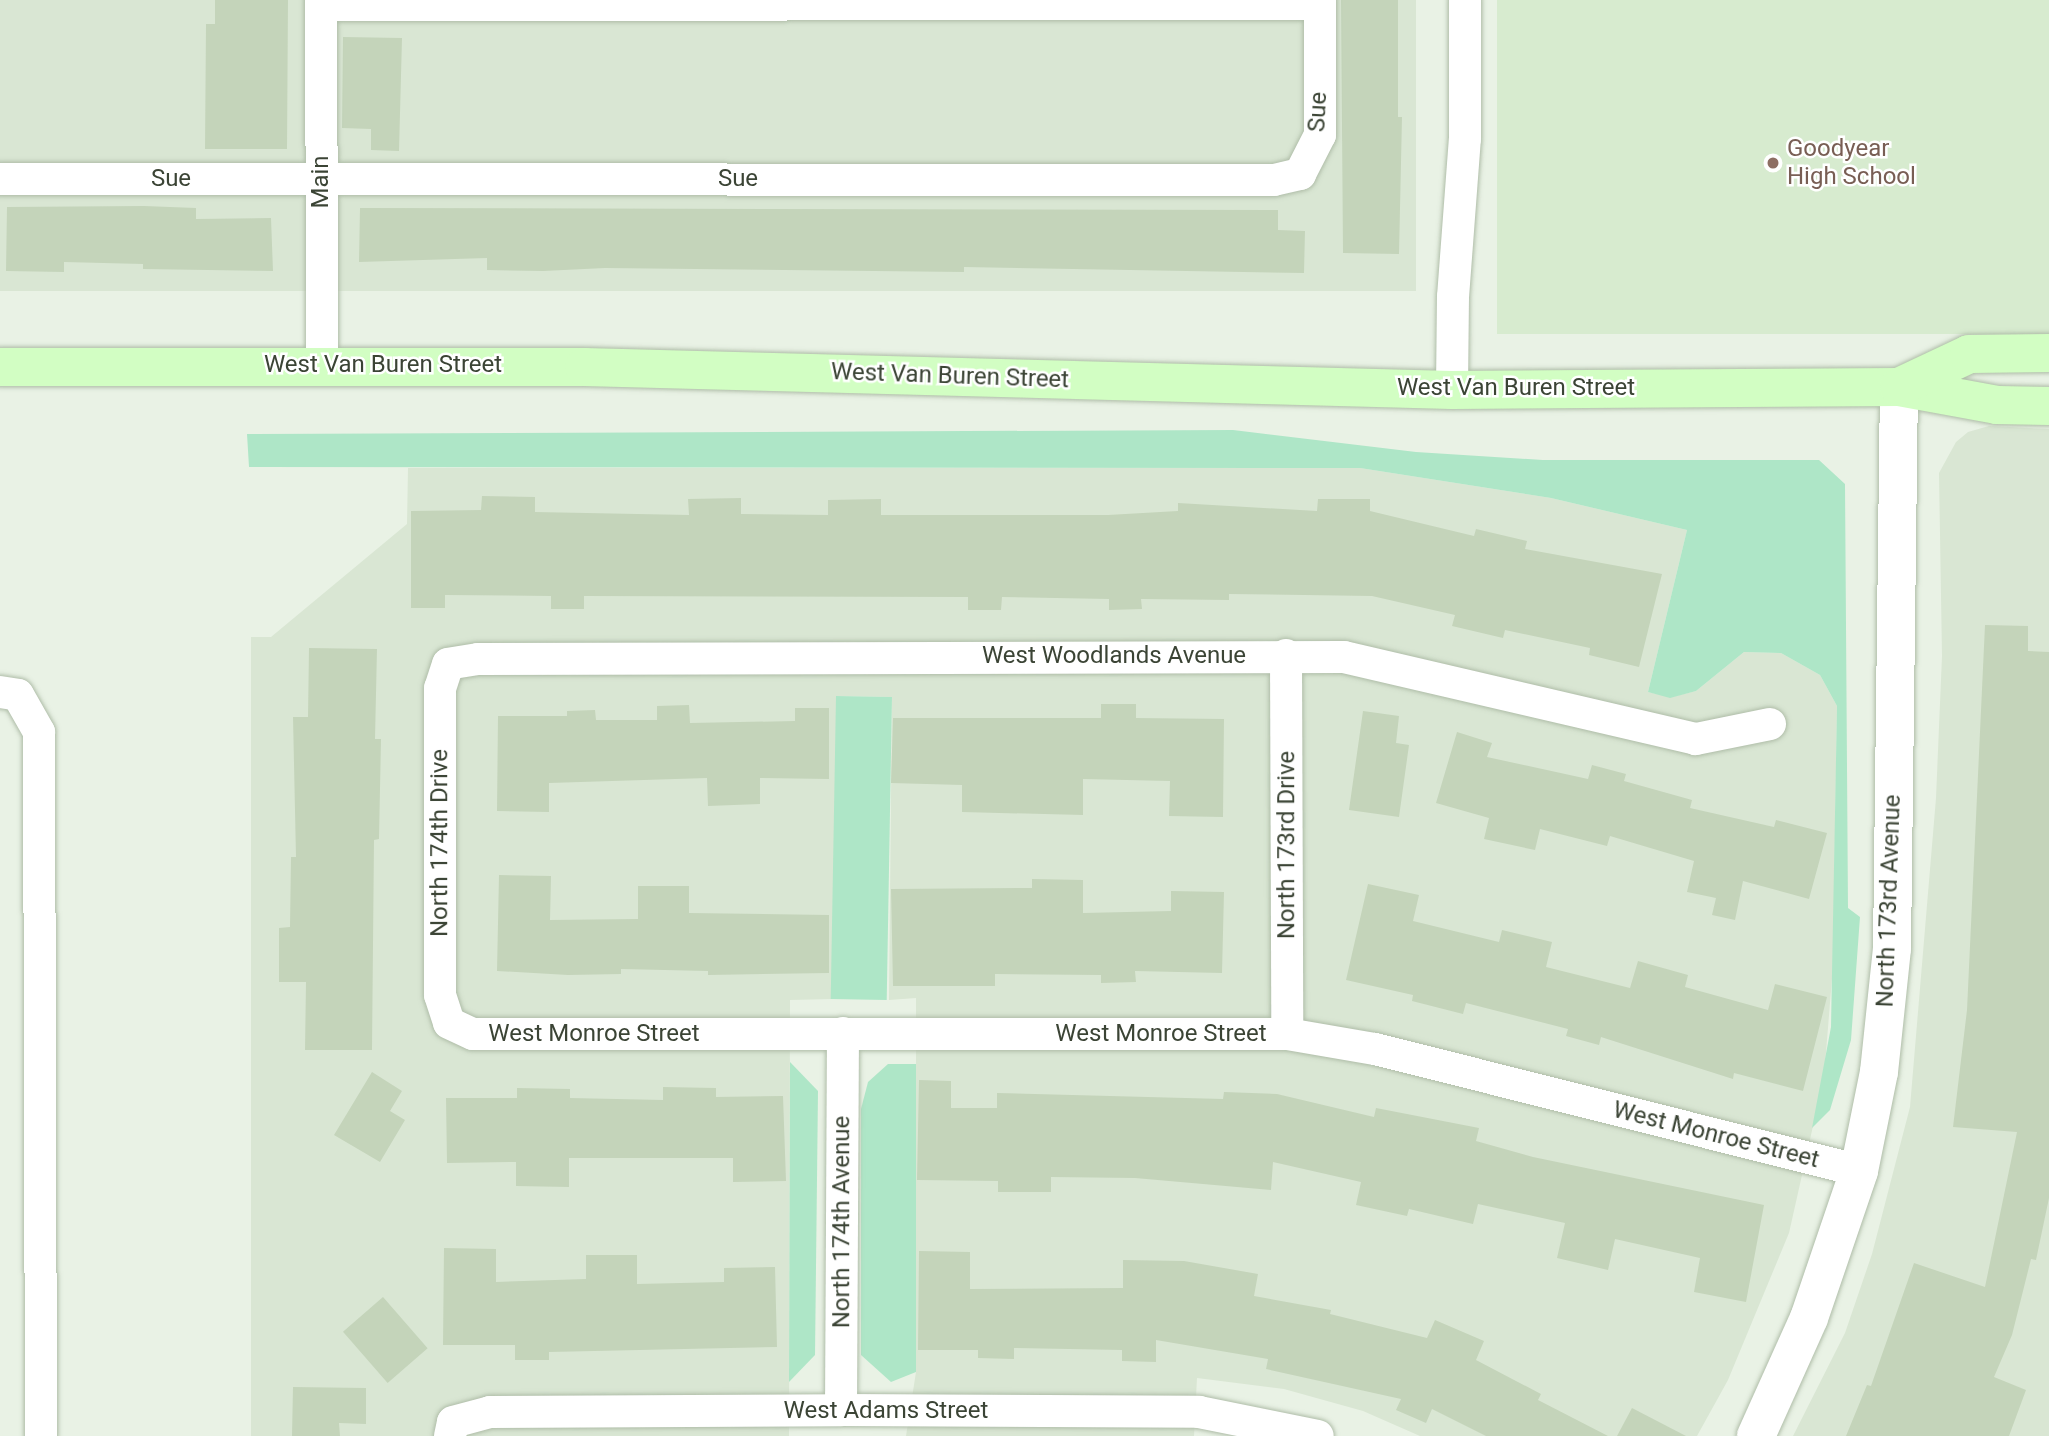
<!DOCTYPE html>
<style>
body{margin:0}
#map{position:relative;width:2049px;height:1436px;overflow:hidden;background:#e9f2e5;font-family:Roboto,sans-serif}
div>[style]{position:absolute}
.residential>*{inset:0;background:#d9e6d3;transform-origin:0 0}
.education>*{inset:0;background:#d7ebcf;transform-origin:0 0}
.green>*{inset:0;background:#aee6c7;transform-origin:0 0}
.building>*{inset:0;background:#c4d4ba;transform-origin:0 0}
.roads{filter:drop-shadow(0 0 2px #afbda8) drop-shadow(0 0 2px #afbda8)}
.minor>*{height:32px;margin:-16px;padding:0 16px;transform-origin:16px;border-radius:16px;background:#fff}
.tertiary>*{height:38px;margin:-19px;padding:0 19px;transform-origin:19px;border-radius:19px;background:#fff}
.secondary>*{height:38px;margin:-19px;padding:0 19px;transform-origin:19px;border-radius:19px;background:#d2fec3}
.dots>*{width:19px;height:19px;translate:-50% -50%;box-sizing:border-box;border:4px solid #fff;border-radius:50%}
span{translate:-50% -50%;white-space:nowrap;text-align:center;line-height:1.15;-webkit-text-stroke:5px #fff;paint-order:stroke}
.street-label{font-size:24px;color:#3b4435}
.education-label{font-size:24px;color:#785e54}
.left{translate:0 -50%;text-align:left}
</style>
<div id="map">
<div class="residential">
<i style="left:0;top:0;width:1416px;height:291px"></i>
<i style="clip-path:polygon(1989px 426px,2049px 429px,2049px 1436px,1793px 1436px,1845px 1333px,1872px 1254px,1910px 1107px,1936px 798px,1942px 656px,1939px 473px,1956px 442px,1968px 432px)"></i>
<i style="clip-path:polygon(408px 468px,1360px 468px,1551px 498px,1687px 530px,1648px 692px,1671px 697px,1696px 691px,1744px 652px,1781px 653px,1820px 675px,1837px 706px,1833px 966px,1824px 1077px,1789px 1233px,1728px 1380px,1697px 1436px,1420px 1436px,1363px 1411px,1284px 1389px,1197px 1378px,1194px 1436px,906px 1436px,916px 1372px,916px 998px,889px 1000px,892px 697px,837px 696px,834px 999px,790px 1000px,789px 1436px,251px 1436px,251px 637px,271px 637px,407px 524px)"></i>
</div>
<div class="education">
<i style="left:1497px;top:0;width:552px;height:334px"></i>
</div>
<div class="green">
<i style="clip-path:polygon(1233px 430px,1416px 452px,1543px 460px,1819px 460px,1845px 484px,1848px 908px,1860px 917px,1851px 1040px,1830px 1110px,1812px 1128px,1831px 1027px,1837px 706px,1820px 675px,1781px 653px,1744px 652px,1696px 691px,1670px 698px,1648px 692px,1687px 530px,1551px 498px,1360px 468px,249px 467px,247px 434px)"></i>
<i style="left:836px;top:696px;width:56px;height:303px;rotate:1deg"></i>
<i style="clip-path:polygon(790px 1062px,818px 1091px,815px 1355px,789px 1382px)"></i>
<i style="clip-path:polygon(888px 1064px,916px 1064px,916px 1372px,891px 1382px,861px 1355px,861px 1109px,868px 1082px)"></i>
</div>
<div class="building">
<i style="clip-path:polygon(215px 0,288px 0,287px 149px,205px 149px,206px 24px,215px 24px)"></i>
<i style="clip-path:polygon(1341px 0,1398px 0,1398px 117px,1402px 117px,1399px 254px,1343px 253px)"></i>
<i style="clip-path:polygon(343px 37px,402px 38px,399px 151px,371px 150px,371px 129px,342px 128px)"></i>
<i style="clip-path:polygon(144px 206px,196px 208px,196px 219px,271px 218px,273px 271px,143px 269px,143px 264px,64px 262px,64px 272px,6px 271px,7px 207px)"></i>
<i style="clip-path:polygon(360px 208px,1278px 210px,1278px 230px,1305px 231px,1304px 273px,964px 267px,964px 272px,605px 268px,543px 271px,487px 270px,487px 258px,359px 262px)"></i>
<i style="clip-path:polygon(482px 496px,535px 497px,535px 512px,689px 515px,688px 499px,741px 498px,741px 514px,828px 515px,828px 500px,881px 499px,881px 515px,1108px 515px,1178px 511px,1178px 503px,1317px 511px,1318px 499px,1370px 499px,1370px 511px,1474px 536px,1476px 529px,1527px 541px,1525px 549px,1662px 574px,1639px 667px,1589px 655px,1590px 648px,1505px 630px,1503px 638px,1452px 626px,1455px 615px,1372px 596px,1229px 594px,1229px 600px,1141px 599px,1142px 609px,1109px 610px,1109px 599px,1002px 597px,1001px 610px,968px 610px,968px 597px,584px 596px,584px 609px,551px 609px,551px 596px,445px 595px,445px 608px,411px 608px,411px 511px,481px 510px)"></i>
<i style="clip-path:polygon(1985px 625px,2028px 626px,2028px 651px,2049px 652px,2049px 1198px,2036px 1260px,2031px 1259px,2012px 1335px,1994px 1377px,2026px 1390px,2009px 1436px,1846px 1436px,1867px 1385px,1871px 1386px,1914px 1263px,1985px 1287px,2017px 1132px,1953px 1127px,1967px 1010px)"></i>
<i style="clip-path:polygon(309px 648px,377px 649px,375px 739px,381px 739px,379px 839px,374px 840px,372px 1050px,305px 1050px,306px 982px,279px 982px,279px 928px,290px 927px,291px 857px,296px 857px,293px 717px,308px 717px)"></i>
<i style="clip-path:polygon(1101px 704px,1136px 704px,1136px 718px,1224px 719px,1223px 817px,1169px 816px,1170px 781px,1083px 779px,1083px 815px,962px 812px,962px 785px,891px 783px,893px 718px,1101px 718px)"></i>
<i style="clip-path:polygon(689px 705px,690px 723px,795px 721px,795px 708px,829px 708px,829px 779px,760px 778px,760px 804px,708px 806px,707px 778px,549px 783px,549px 812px,497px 811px,498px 716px,567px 716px,567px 711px,595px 710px,596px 720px,657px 720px,657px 706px)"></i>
<i style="clip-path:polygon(1363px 711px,1399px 716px,1396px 743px,1409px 745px,1399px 817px,1349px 810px)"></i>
<i style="clip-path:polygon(1457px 732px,1492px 743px,1487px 757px,1588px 779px,1592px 765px,1626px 774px,1624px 781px,1692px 800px,1690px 808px,1774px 827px,1776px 820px,1827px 833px,1809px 899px,1743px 881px,1735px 920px,1712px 915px,1716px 898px,1687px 892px,1694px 861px,1610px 836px,1607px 846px,1540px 829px,1535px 850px,1484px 839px,1489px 818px,1436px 803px)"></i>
<i style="clip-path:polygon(499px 875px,551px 876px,550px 920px,638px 919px,638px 886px,689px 886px,689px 913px,829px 915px,829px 973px,708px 975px,708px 971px,621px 969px,621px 974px,568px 975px,497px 971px)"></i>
<i style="clip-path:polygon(1032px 879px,1083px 880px,1083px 913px,1171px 911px,1171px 891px,1224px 892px,1222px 973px,1135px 971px,1136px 982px,1101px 983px,1101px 975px,995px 974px,995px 986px,893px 986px,891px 889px,1032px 888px)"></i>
<i style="clip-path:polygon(1368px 884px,1419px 895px,1413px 921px,1499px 942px,1502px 930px,1552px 942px,1546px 967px,1630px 988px,1638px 961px,1688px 975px,1685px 987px,1768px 1010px,1775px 984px,1827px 997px,1803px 1091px,1734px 1073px,1733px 1079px,1601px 1037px,1599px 1045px,1566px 1036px,1568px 1029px,1466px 1003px,1463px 1014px,1412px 1001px,1413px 995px,1346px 980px)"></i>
<i style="clip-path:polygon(372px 1072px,402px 1091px,390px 1111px,405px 1120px,380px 1162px,334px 1135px)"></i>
<i style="clip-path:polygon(919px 1080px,951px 1081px,951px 1108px,997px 1108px,997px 1093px,1223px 1099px,1224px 1092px,1277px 1094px,1374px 1117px,1376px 1108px,1479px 1128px,1476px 1141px,1533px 1157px,1764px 1205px,1746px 1302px,1694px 1292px,1700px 1258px,1615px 1239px,1608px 1270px,1557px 1258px,1565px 1223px,1478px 1204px,1473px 1224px,1409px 1209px,1407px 1216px,1356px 1205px,1361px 1182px,1273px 1162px,1271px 1190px,1135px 1178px,1051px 1177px,1051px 1192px,998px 1192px,998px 1181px,917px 1180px)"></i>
<i style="clip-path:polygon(663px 1087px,716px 1088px,716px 1097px,783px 1096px,786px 1181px,733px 1182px,733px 1158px,569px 1158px,569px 1187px,516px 1186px,516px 1162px,447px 1163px,446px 1098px,517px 1098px,517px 1088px,570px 1089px,570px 1098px,663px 1100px)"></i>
<i style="clip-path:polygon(444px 1248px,496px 1249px,496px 1282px,586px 1279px,586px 1255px,637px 1255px,637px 1284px,724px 1282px,724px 1268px,775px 1267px,777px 1347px,549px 1352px,549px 1360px,515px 1360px,515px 1345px,443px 1345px)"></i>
<i style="clip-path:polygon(919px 1251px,970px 1252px,970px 1289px,1123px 1288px,1123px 1260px,1184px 1261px,1258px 1274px,1254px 1296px,1331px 1310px,1330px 1314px,1427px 1338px,1435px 1320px,1484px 1341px,1476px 1360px,1541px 1394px,1538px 1400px,1608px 1436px,1486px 1436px,1432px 1409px,1426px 1423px,1396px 1410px,1401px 1399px,1266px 1369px,1268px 1359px,1156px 1340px,1156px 1362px,1122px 1361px,1122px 1350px,1014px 1348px,1014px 1359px,978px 1358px,978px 1350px,918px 1350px)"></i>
<i style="left:383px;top:1297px;width:68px;height:53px;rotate:49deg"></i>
<i style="clip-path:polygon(293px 1387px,366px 1388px,366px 1424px,339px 1423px,340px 1436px,292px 1436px)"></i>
<i style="clip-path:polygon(1632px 1408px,1686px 1436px,1617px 1436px)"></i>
</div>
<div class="roads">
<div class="minor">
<i style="left:321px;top:0;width:364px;rotate:89.8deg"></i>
<i style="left:321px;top:5px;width:999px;rotate:-0.06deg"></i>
<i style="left:0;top:179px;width:1274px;rotate:0.04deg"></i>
<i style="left:1274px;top:180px;width:27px;rotate:-13deg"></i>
<i style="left:1300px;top:174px;width:44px;rotate:-62.9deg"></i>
<i style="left:1320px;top:135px;width:135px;rotate:-90deg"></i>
<i style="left:1452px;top:390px;width:93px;rotate:-89.4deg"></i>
<i style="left:1453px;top:297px;width:158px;rotate:-85.7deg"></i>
<i style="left:1465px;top:139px;width:139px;rotate:-90deg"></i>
<i style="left:1286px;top:655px;width:379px;rotate:89.8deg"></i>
<i style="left:0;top:692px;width:18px;rotate:9deg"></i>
<i style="left:18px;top:695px;width:43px;rotate:60.4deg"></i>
<i style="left:39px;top:732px;width:704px;rotate:89.84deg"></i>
<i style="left:1770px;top:724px;width:76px;rotate:168.5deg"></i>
<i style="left:1696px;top:739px;width:361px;rotate:-166.9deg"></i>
<i style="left:1344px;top:657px;width:866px;rotate:179.87deg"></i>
<i style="left:478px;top:659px;width:30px;rotate:171deg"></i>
<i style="left:448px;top:664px;width:25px;rotate:108deg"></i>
<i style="left:440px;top:688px;width:307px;rotate:90deg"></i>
<i style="left:440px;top:995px;width:29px;rotate:72deg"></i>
<i style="left:449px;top:1023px;width:26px;rotate:25deg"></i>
<i style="left:473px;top:1034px;width:814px"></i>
<i style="left:1287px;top:1034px;width:89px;rotate:9.7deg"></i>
<i style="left:1375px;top:1049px;width:499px;rotate:14.1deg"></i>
<i style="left:841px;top:1410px;width:377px;rotate:-89.7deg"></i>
<i style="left:450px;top:1436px;width:14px;rotate:-78deg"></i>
<i style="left:453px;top:1422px;width:38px;rotate:-15deg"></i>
<i style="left:490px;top:1412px;width:351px;rotate:-0.3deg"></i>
<i style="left:841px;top:1410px;width:358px;rotate:0.3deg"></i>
<i style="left:1199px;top:1412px;width:121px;rotate:11.4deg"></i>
</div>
<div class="tertiary">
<i style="left:1756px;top:1436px;width:129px;rotate:-65.8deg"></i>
<i style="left:1809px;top:1318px;width:155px;rotate:-71.2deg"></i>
<i style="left:1859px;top:1171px;width:101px;rotate:-78.6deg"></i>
<i style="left:1879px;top:1072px;width:124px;rotate:-84deg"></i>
<i style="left:1892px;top:949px;width:562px;rotate:-89.29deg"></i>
</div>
<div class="secondary">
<i style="left:0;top:367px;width:584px"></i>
<i style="left:584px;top:367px;width:868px;rotate:1.52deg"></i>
<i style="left:1452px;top:390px;width:447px;rotate:-0.4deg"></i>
<i style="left:1899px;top:387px;width:100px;rotate:10.4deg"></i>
<i style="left:1997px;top:405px;width:52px;rotate:1.1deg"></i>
<i style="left:1899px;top:387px;width:77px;rotate:-25.2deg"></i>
<i style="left:1969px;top:354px;width:80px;rotate:-0.7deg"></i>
</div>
</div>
<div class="dots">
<i style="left:1773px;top:163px;background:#8d6e63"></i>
</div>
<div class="street-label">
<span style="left:1318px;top:112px;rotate:-87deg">Sue</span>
<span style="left:171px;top:179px">Sue</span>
<span style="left:738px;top:179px">Sue</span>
<span style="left:321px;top:182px;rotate:-90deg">Main</span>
<span style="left:383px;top:365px">West Van Buren Street</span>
<span style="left:950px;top:376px;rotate:2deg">West Van Buren Street</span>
<span style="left:1516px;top:388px">West Van Buren Street</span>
<span style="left:1114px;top:656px">West Woodlands Avenue</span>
<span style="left:440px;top:843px;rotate:-90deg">North 174th Drive</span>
<span style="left:1287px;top:845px;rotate:-90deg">North 173rd Drive</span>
<span style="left:1889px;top:901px;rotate:-88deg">North 173rd Avenue</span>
<span style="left:594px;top:1034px">West Monroe Street</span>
<span style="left:1161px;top:1034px">West Monroe Street</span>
<span style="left:1716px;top:1135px;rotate:14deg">West Monroe Street</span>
<span style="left:842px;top:1222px;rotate:-90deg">North 174th Avenue</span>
<span style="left:886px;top:1411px">West Adams Street</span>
</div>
<div class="education-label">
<span class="left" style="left:1787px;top:163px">Goodyear<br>High School</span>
</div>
</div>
